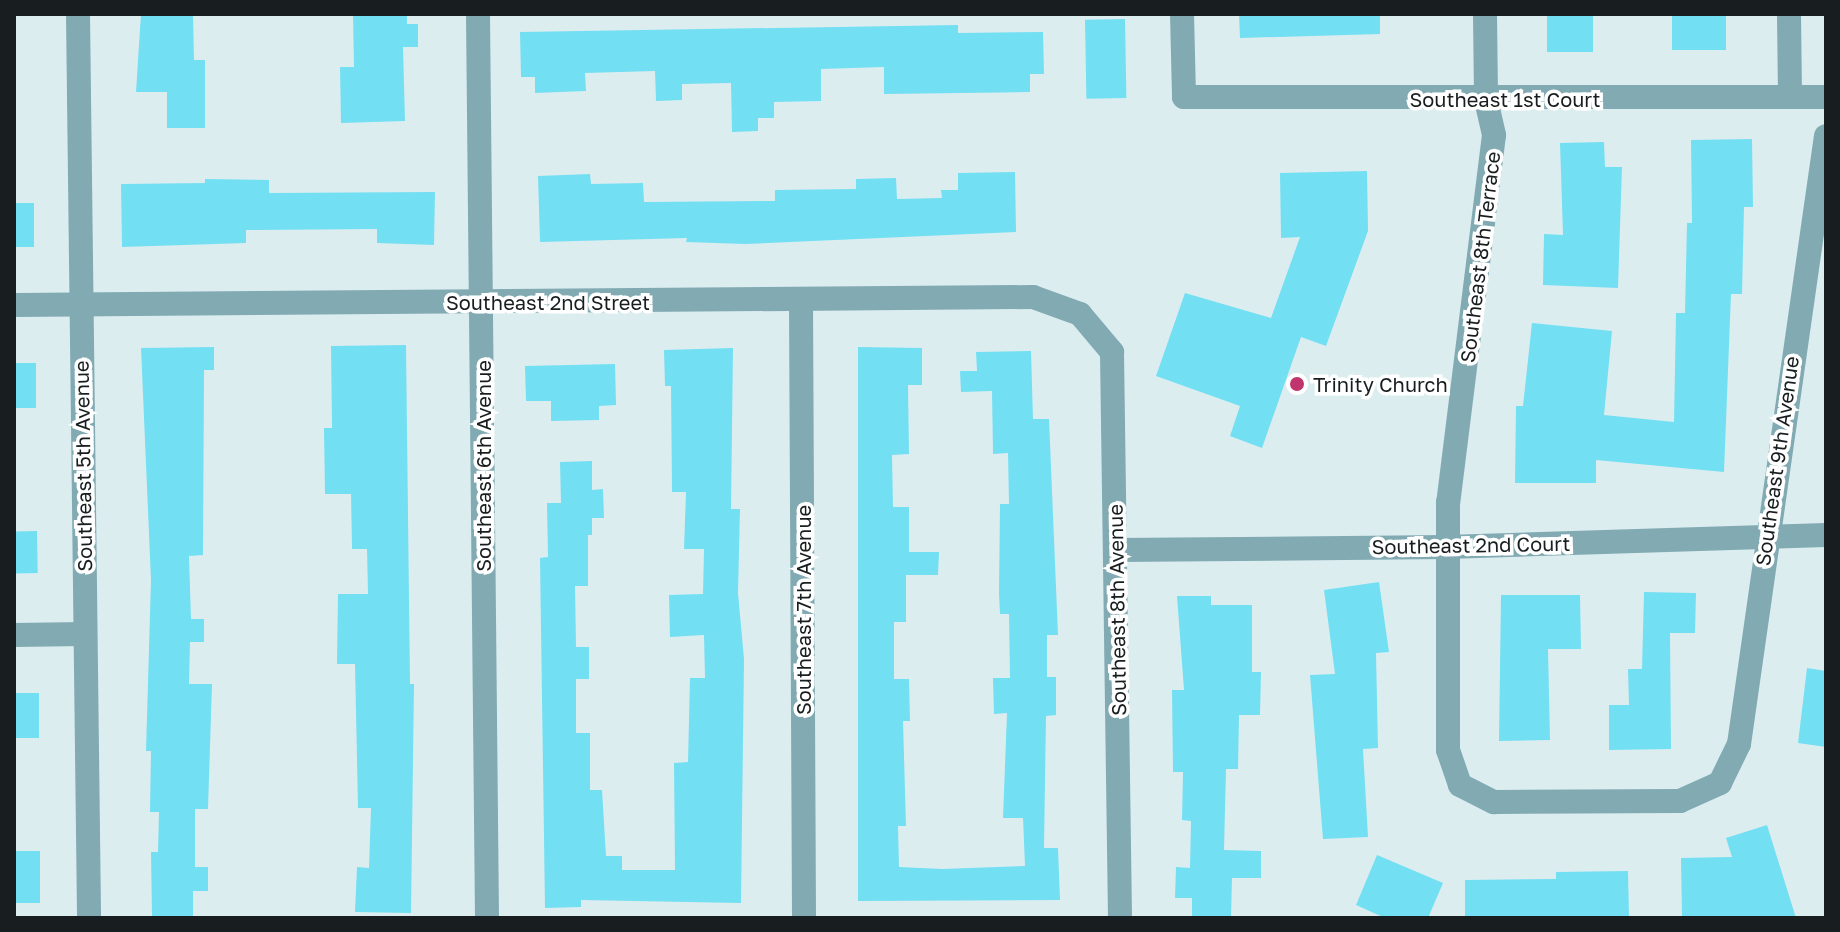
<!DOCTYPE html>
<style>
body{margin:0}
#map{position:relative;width:1840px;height:932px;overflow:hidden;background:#dcedf0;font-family:"Golos Text",sans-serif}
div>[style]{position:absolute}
.building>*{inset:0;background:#73dff2;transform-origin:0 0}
.minor>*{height:24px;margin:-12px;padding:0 12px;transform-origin:12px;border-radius:12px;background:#81aab2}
.dots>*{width:22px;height:22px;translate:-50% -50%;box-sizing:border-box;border:4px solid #fff;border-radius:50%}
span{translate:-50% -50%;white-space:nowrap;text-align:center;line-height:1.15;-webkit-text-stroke:7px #fff;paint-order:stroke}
.street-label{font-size:20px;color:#181e1f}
.poi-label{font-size:20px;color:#181e1f}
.left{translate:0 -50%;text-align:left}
.frame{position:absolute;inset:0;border:16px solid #181e1f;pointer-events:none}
</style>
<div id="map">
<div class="building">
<i style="clip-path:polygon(141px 14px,193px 14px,194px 60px,205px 60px,205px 128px,167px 128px,167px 92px,136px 92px)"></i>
<i style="clip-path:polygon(353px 14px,407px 14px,407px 24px,418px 24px,418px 47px,403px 47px,405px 121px,341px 123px,340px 67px,354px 67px)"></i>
<i style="clip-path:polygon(1239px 14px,1380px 14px,1380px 34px,1240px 38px)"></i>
<i style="left:1547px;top:14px;width:46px;height:38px"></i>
<i style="left:1672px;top:14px;width:54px;height:36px"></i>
<i style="left:1125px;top:19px;width:79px;height:40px;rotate:89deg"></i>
<i style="clip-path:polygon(958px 25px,958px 33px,1043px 32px,1044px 74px,1030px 74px,1030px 92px,884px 94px,884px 67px,821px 69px,821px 101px,774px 102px,774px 118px,758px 118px,758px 131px,732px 132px,731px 83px,682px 84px,682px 100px,656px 101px,655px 71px,585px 73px,586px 91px,535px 93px,535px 77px,521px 77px,520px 32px)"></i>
<i style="clip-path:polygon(1752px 139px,1753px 207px,1744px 207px,1742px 294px,1731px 294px,1724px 472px,1596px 460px,1596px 483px,1515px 483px,1516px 406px,1523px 406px,1532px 323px,1612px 331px,1604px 415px,1674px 422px,1676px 313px,1685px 313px,1687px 223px,1692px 223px,1691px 140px)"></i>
<i style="clip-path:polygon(1604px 142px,1605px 167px,1622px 167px,1618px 288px,1543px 285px,1544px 234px,1563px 235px,1560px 143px)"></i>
<i style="clip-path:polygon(1367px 171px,1368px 231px,1326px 346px,1301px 337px,1262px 448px,1230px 436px,1240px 406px,1156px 376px,1185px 293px,1271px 318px,1300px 237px,1281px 238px,1280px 173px)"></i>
<i style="clip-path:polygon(1015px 172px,1016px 232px,745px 244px,686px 242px,687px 238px,540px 242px,538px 176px,590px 174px,591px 184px,643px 183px,644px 202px,775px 201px,775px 190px,856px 189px,856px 179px,896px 178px,897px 199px,942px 198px,941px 190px,958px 190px,958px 173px)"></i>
<i style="clip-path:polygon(205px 179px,269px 180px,269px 193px,435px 192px,434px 245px,377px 243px,377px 229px,246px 230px,246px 243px,122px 247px,121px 184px,205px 183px)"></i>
<i style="left:14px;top:203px;width:20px;height:44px"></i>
<i style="clip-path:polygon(406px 345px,410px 684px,414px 684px,411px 913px,355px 912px,357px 867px,369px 868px,371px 808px,358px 808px,355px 664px,337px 664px,338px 594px,368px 594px,367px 549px,352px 549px,351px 494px,325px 494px,324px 428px,332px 428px,331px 346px)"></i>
<i style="clip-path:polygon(214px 347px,214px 370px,204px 370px,203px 555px,189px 556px,191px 619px,204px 619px,204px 642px,190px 642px,189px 684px,212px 684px,208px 809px,195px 809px,195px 867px,208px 867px,208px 891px,193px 891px,193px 916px,152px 917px,151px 852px,158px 852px,159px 812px,150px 812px,151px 751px,146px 751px,151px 580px,141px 348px)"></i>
<i style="clip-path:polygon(858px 347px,922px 348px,922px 385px,908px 385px,909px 454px,892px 455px,893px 507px,909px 507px,909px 552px,939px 552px,938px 575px,906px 575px,906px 622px,894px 622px,894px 679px,909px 679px,910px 721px,903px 721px,906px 826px,898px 826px,899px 867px,943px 869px,1025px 866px,1023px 818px,1003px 818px,1007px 713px,994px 714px,993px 678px,1010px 678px,1009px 614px,1000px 614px,999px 593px,1000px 504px,1009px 504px,1008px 453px,993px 454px,992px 391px,961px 392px,960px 371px,977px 371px,976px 352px,1031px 351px,1033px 419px,1049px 419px,1058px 635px,1047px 635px,1047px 677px,1056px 677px,1056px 715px,1046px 716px,1044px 848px,1058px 848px,1060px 900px,858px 901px)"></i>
<i style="clip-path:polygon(733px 348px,731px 509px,740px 509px,738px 593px,744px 659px,741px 903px,581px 900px,581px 907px,545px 908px,540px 558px,548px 557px,547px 503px,561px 503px,560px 462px,592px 461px,592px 490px,603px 489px,604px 518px,592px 518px,592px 535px,588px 535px,588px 586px,575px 586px,576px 647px,589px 647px,589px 679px,576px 679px,576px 733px,590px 733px,590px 790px,602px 790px,606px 856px,622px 856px,622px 870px,675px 870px,674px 763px,688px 762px,690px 678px,705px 678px,704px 635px,670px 637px,669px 595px,703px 594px,704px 549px,684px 549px,686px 492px,672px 492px,671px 386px,665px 386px,664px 350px)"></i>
<i style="left:14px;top:363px;width:22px;height:45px"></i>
<i style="clip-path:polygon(615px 364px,616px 405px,599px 406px,599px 420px,551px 421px,551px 401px,526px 401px,525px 366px)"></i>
<i style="left:37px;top:531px;width:42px;height:23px;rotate:89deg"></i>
<i style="clip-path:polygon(1379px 582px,1389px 652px,1376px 653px,1378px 748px,1363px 749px,1368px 837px,1323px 839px,1310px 675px,1335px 674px,1324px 590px)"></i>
<i style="clip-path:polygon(1644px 592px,1696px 593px,1695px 633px,1670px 633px,1671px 749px,1609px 750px,1609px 705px,1629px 705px,1628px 669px,1642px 669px)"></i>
<i style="clip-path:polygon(1501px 595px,1580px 595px,1581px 649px,1548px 649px,1550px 740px,1499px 741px)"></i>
<i style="clip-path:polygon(1177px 596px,1211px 596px,1211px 605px,1252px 605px,1252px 672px,1261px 672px,1260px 715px,1239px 715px,1238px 769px,1226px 769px,1224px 850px,1261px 851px,1261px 878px,1232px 878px,1231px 918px,1192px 918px,1192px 898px,1175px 898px,1176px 867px,1190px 868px,1191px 821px,1182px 820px,1183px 772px,1173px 772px,1172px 690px,1184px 690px)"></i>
<i style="clip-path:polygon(1807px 668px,1826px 671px,1826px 747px,1798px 743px)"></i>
<i style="left:14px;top:693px;width:25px;height:45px"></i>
<i style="clip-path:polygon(1767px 825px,1796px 918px,1682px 918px,1681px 858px,1732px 857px,1726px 838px)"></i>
<i style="left:14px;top:851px;width:26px;height:52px"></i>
<i style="clip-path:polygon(1377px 855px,1443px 883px,1428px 918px,1385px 918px,1356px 905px)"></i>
<i style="clip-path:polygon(1628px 871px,1629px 918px,1465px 918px,1465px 880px,1556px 879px,1556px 872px)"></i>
</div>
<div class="minor">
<i style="left:78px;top:14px;width:904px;rotate:89.3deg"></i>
<i style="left:478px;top:14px;width:904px;rotate:89.43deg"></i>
<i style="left:1182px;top:14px;width:83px;rotate:88.6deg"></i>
<i style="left:1184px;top:97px;width:642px"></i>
<i style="left:1485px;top:14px;width:86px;rotate:89.3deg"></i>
<i style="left:1486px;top:100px;width:36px;rotate:77deg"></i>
<i style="left:1494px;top:135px;width:370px;rotate:97.1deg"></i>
<i style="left:1448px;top:502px;width:248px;rotate:90deg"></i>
<i style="left:1448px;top:750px;width:37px;rotate:71deg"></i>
<i style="left:1460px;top:785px;width:38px;rotate:27deg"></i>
<i style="left:1494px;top:802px;width:186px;rotate:-0.3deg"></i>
<i style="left:1680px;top:801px;width:44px;rotate:-24.2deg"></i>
<i style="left:1720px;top:783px;width:43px;rotate:-64deg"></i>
<i style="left:1739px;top:744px;width:614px;rotate:-81.86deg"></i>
<i style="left:1789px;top:14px;width:83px;rotate:89.3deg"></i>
<i style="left:801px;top:301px;width:617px;rotate:89.72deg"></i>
<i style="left:14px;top:305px;width:1019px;rotate:-0.45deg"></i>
<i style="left:1033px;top:297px;width:50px;rotate:19.9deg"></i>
<i style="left:1080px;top:314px;width:50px;rotate:49.9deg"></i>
<i style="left:1112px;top:352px;width:566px;rotate:89.19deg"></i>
<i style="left:1116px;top:550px;width:330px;rotate:-0.5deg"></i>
<i style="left:1446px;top:547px;width:380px;rotate:-1.8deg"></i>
<i style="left:14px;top:635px;width:70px;rotate:-0.8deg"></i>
</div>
<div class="dots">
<i style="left:1297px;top:384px;background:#c0356d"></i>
</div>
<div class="street-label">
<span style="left:1505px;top:99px">Southeast 1st Court</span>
<span style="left:1480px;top:257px;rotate:-83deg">Southeast 8th Terrace</span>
<span style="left:548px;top:302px">Southeast 2nd Street</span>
<span style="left:1777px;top:461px;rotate:-82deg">Southeast 9th Avenue</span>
<span style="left:83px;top:466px;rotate:-91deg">Southeast 5th Avenue</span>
<span style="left:483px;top:466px;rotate:-90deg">Southeast 6th Avenue</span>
<span style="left:1471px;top:545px;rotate:-1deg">Southeast 2nd Court</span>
<span style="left:803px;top:610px;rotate:-90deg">Southeast 7th Avenue</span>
<span style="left:1117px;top:610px;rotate:-91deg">Southeast 8th Avenue</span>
</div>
<div class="poi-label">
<span class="left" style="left:1313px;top:384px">Trinity Church</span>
</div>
<div class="frame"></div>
</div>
